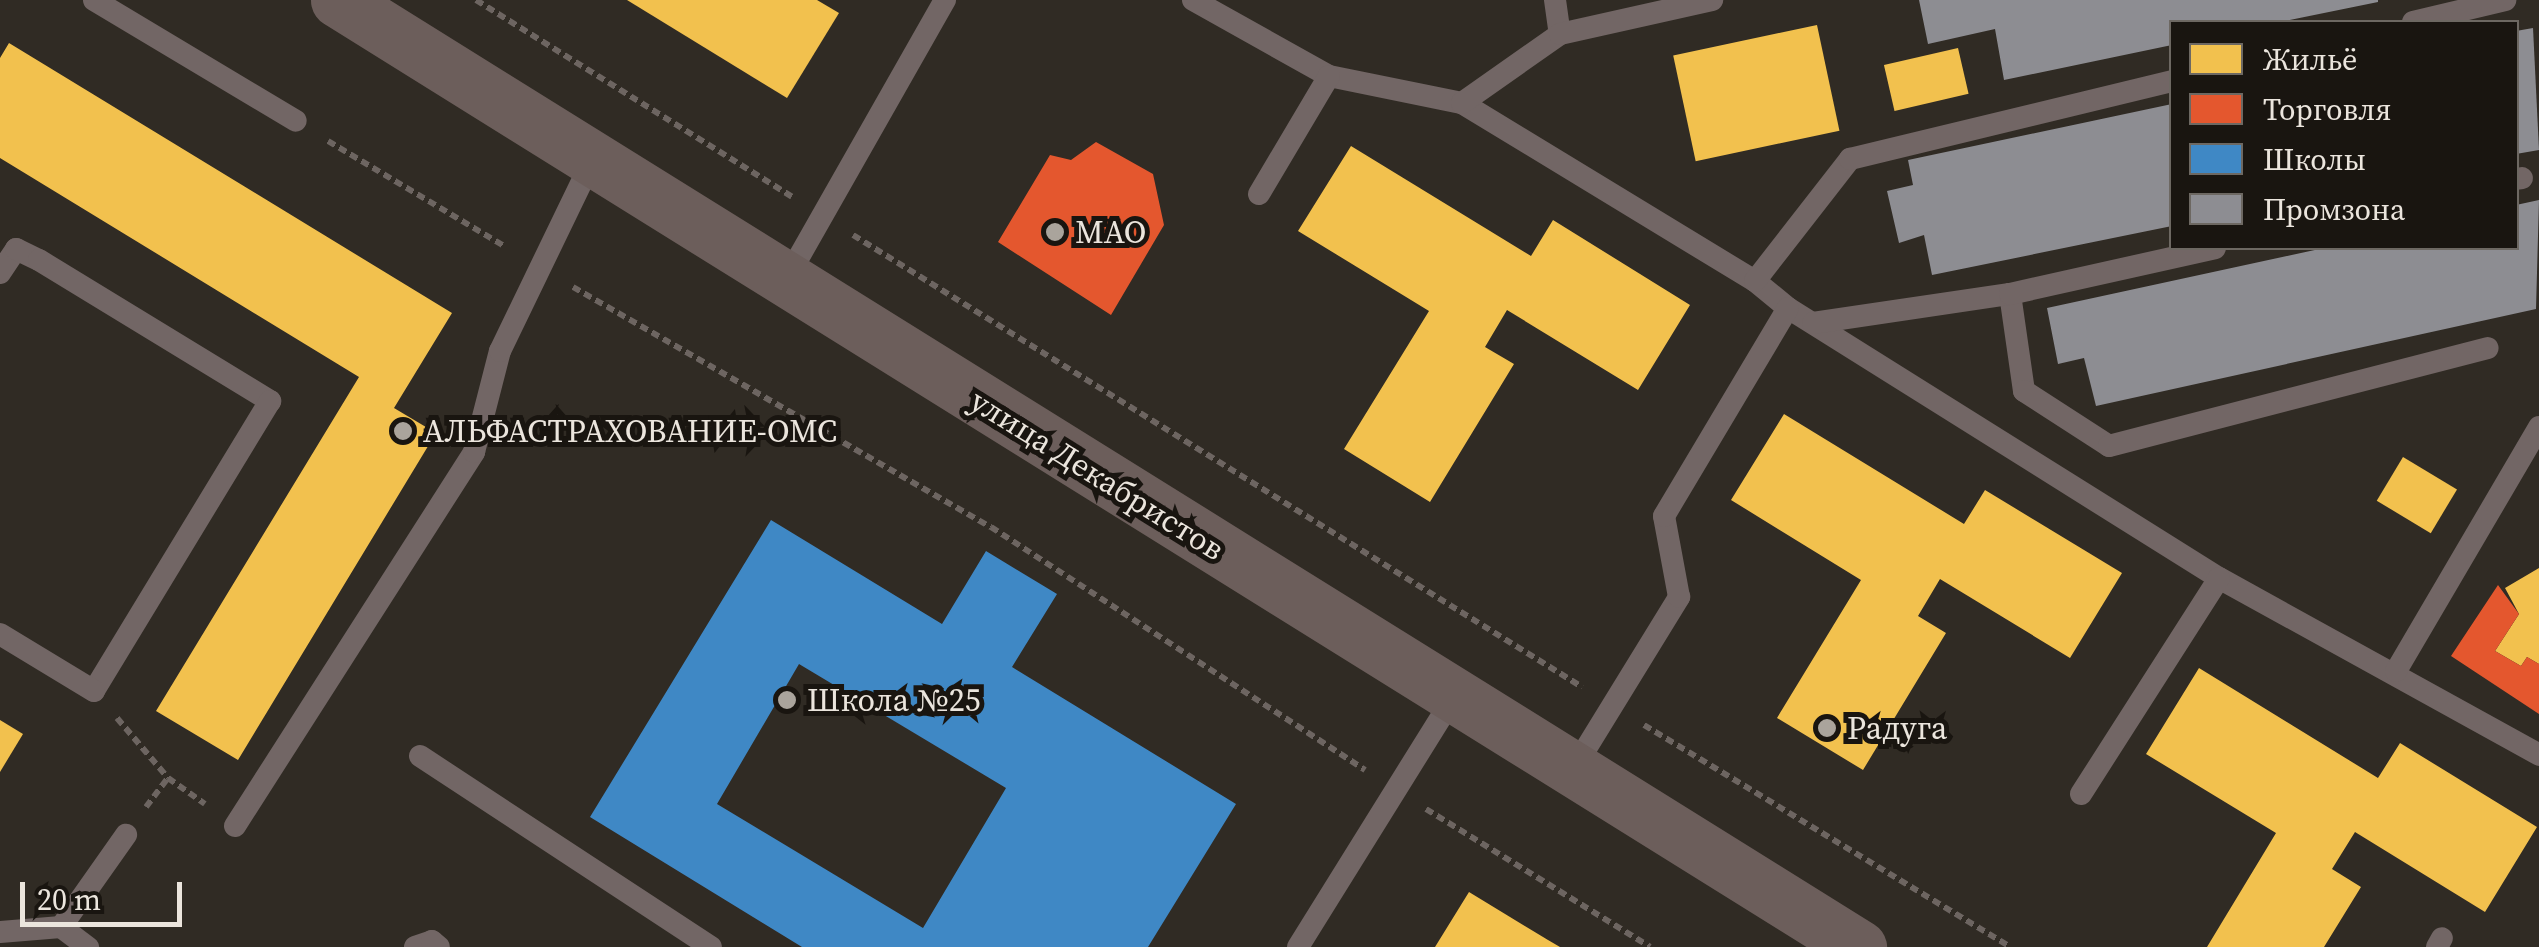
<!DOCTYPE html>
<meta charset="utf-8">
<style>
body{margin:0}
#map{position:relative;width:2539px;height:947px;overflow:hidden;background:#302b24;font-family:"Source Serif 4",serif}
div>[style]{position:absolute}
.homes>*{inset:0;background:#f2c14e;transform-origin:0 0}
.shops>*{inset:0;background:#e4572e}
.schools>*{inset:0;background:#3f88c5}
.industry>*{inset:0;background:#8d8d92}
.path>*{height:6px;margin-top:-3px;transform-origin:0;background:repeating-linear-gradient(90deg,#6d6561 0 8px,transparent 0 13px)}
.lane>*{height:22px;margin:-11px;padding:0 11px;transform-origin:11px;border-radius:11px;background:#726665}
.secondary>*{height:55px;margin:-27.5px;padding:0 27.5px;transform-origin:27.5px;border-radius:27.5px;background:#6c5e5b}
.dots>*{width:28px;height:28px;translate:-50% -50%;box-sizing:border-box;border:5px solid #191510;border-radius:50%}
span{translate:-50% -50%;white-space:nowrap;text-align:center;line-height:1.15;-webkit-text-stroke:10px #191510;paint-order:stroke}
.poi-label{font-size:32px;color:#ebe5dd}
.left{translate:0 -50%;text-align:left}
.street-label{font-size:32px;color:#ebe5dd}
.legend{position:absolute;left:2169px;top:20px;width:350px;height:230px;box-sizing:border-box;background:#191510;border:2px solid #6d6862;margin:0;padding:12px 18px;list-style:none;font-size:30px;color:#ebe5dd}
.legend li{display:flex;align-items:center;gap:20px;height:50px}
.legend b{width:50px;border:2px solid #6d6862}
.scale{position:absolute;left:20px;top:882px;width:162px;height:45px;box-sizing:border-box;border:5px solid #ebe5dd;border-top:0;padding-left:12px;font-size:30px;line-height:35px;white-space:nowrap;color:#ebe5dd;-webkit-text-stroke:8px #191510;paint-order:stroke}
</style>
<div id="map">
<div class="homes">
<i style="clip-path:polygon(627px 0,817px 0,839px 13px,787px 98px)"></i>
<i style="left:1817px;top:25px;width:108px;height:147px;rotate:78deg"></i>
<i style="clip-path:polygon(9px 43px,452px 313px,394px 408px,436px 433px,238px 760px,156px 711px,359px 377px,0 158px,0 58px)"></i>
<i style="left:1958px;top:48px;width:47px;height:76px;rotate:77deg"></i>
<i style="clip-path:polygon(1351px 146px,1531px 256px,1553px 220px,1690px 305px,1638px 390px,1507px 310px,1485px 347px,1514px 364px,1430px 502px,1344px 449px,1429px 311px,1298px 231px)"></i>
<i style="clip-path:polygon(1784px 414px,1964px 524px,1985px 490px,2122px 573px,2070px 658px,1940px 579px,1918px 616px,1946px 633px,1863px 770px,1777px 718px,1861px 580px,1731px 500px)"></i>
<i style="left:2403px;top:457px;width:63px;height:51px;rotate:31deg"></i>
<i style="clip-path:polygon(2539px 568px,2539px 664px,2527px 657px,2521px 666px,2495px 651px,2519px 614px,2505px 588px)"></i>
<i style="clip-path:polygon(2199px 668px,2378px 778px,2400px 743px,2537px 827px,2485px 912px,2355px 832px,2332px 869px,2361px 887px,2324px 947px,2207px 947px,2276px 833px,2146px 754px)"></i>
<i style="clip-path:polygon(0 720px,23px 734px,0 772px)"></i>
<i style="clip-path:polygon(1469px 892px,1548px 940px,1560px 947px,1435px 947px)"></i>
</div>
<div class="shops">
<i style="clip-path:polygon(1096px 142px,1153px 174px,1164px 225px,1111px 315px,998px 242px,1050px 155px,1071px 160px)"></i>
<i style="clip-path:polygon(2498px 585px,2519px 614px,2495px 651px,2521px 666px,2527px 657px,2539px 664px,2539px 714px,2451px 656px)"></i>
</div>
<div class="schools">
<i style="clip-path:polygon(evenodd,771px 520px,942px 624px,986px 551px,1057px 594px,1012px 667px,1236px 804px,1148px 947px,802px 947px,590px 817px,771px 520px,799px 664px,1006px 788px,923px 928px,717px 804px,799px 664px)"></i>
</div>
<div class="industry">
<i style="clip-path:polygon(1919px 0,2378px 0,2378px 2px,2280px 22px,2172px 22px,2172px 45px,2004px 80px,1995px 29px,1928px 44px)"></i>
<i style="clip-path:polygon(2533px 28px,2539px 150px,2516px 154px,2516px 31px)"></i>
<i style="clip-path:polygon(2172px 104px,2172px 226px,1932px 275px,1924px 235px,1899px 243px,1887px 191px,1913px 185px,1908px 160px)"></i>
<i style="clip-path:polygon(2539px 200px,2536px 309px,2096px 406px,2084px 358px,2058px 364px,2047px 308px,2324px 248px,2516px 248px,2516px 205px)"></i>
</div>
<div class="path">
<i style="left:476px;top:0;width:372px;rotate:31.9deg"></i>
<i style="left:328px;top:141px;width:207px;rotate:30.8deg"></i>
<i style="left:853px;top:235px;width:858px;rotate:31.8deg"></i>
<i style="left:573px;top:287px;width:482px;rotate:29.9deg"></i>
<i style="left:991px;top:527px;width:446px;rotate:33deg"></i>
<i style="left:117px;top:718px;width:79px;rotate:49.6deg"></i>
<i style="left:1644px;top:725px;width:428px;rotate:31.2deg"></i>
<i style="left:146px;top:807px;width:36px;rotate:-53deg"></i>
<i style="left:168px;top:778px;width:45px;rotate:35.1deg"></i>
<i style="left:1426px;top:809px;width:263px;rotate:31.6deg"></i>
</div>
<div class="lane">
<i style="left:94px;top:0;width:235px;rotate:30.9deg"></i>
<i style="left:1193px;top:0;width:156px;rotate:29.2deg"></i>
<i style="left:1329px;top:76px;width:136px;rotate:11.5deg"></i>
<i style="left:1462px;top:103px;width:343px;rotate:31.3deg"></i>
<i style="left:1755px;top:281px;width:43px;rotate:39.3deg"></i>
<i style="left:1788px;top:308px;width:509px;rotate:32.07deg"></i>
<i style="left:2219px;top:578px;width:366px;rotate:28.9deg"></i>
<i style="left:1555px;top:0;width:34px;rotate:82deg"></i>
<i style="left:2413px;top:22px;width:95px;rotate:-13.4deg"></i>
<i style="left:1462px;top:103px;width:120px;rotate:-35.1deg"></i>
<i style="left:1560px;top:34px;width:156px;rotate:-12.6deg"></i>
<i style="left:2516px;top:179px;width:6px;rotate:-9deg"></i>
<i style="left:1259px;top:194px;width:137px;rotate:-59.3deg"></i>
<i style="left:0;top:273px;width:29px;rotate:-56deg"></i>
<i style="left:16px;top:249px;width:25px;rotate:26deg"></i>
<i style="left:39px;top:260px;width:271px;rotate:31.4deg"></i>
<i style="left:270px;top:401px;width:339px;rotate:121.3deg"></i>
<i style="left:94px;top:691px;width:110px;rotate:-148.8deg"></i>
<i style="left:787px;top:278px;width:320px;rotate:-60.4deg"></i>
<i style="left:1755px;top:281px;width:155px;rotate:-52.1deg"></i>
<i style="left:1850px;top:159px;width:331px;rotate:-13.6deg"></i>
<i style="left:2010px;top:294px;width:98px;rotate:81.8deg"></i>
<i style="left:2024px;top:391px;width:101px;rotate:32.9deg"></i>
<i style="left:2109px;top:446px;width:391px;rotate:-14.5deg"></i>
<i style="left:1813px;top:323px;width:199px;rotate:-8.4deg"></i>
<i style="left:2010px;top:294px;width:210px;rotate:-12.6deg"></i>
<i style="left:2396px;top:671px;width:283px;rotate:-59.6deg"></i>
<i style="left:420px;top:756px;width:348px;rotate:33.3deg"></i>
<i style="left:1574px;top:768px;width:201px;rotate:-58.4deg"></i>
<i style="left:1679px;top:597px;width:82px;rotate:-100.5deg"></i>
<i style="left:1664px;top:516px;width:242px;rotate:-59.2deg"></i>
<i style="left:2081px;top:794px;width:256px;rotate:-57.4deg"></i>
<i style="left:235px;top:826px;width:444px;rotate:-57.4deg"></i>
<i style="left:474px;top:452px;width:104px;rotate:-75.6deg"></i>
<i style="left:500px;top:351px;width:213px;rotate:-64.2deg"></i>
<i style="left:61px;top:927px;width:113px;rotate:-54.8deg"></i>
<i style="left:0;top:932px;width:61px;rotate:-4.7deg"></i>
<i style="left:61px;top:927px;width:34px;rotate:37deg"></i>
<i style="left:415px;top:947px;width:18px;rotate:-19deg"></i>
<i style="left:432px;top:941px;width:9px;rotate:41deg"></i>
<i style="left:1298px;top:947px;width:296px;rotate:-58.1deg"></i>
<i style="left:2437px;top:947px;width:10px;rotate:-61deg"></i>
</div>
<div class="secondary">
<i style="left:338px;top:0;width:1792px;rotate:31.91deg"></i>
</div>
<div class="dots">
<i style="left:1055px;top:232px;background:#aaa49c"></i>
<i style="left:403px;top:431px;background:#aaa49c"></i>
<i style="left:787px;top:700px;background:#aaa49c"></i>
<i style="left:1827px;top:728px;background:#aaa49c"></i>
</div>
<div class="poi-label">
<span class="left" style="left:1075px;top:232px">МАО</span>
<span class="left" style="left:423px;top:431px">АЛЬФАСТРАХОВАНИЕ-ОМС</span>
<span class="left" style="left:807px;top:700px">Школа №25</span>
<span class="left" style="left:1847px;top:728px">Радуга</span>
</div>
<div class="street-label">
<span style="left:1097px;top:475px;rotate:32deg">улица Декабристов</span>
</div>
<ul class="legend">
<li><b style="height:28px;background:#f2c14e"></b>Жильё</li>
<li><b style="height:28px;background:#e4572e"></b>Торговля</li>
<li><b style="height:28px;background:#3f88c5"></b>Школы</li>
<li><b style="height:28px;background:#8d8d92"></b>Промзона</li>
</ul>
<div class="scale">20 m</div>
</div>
